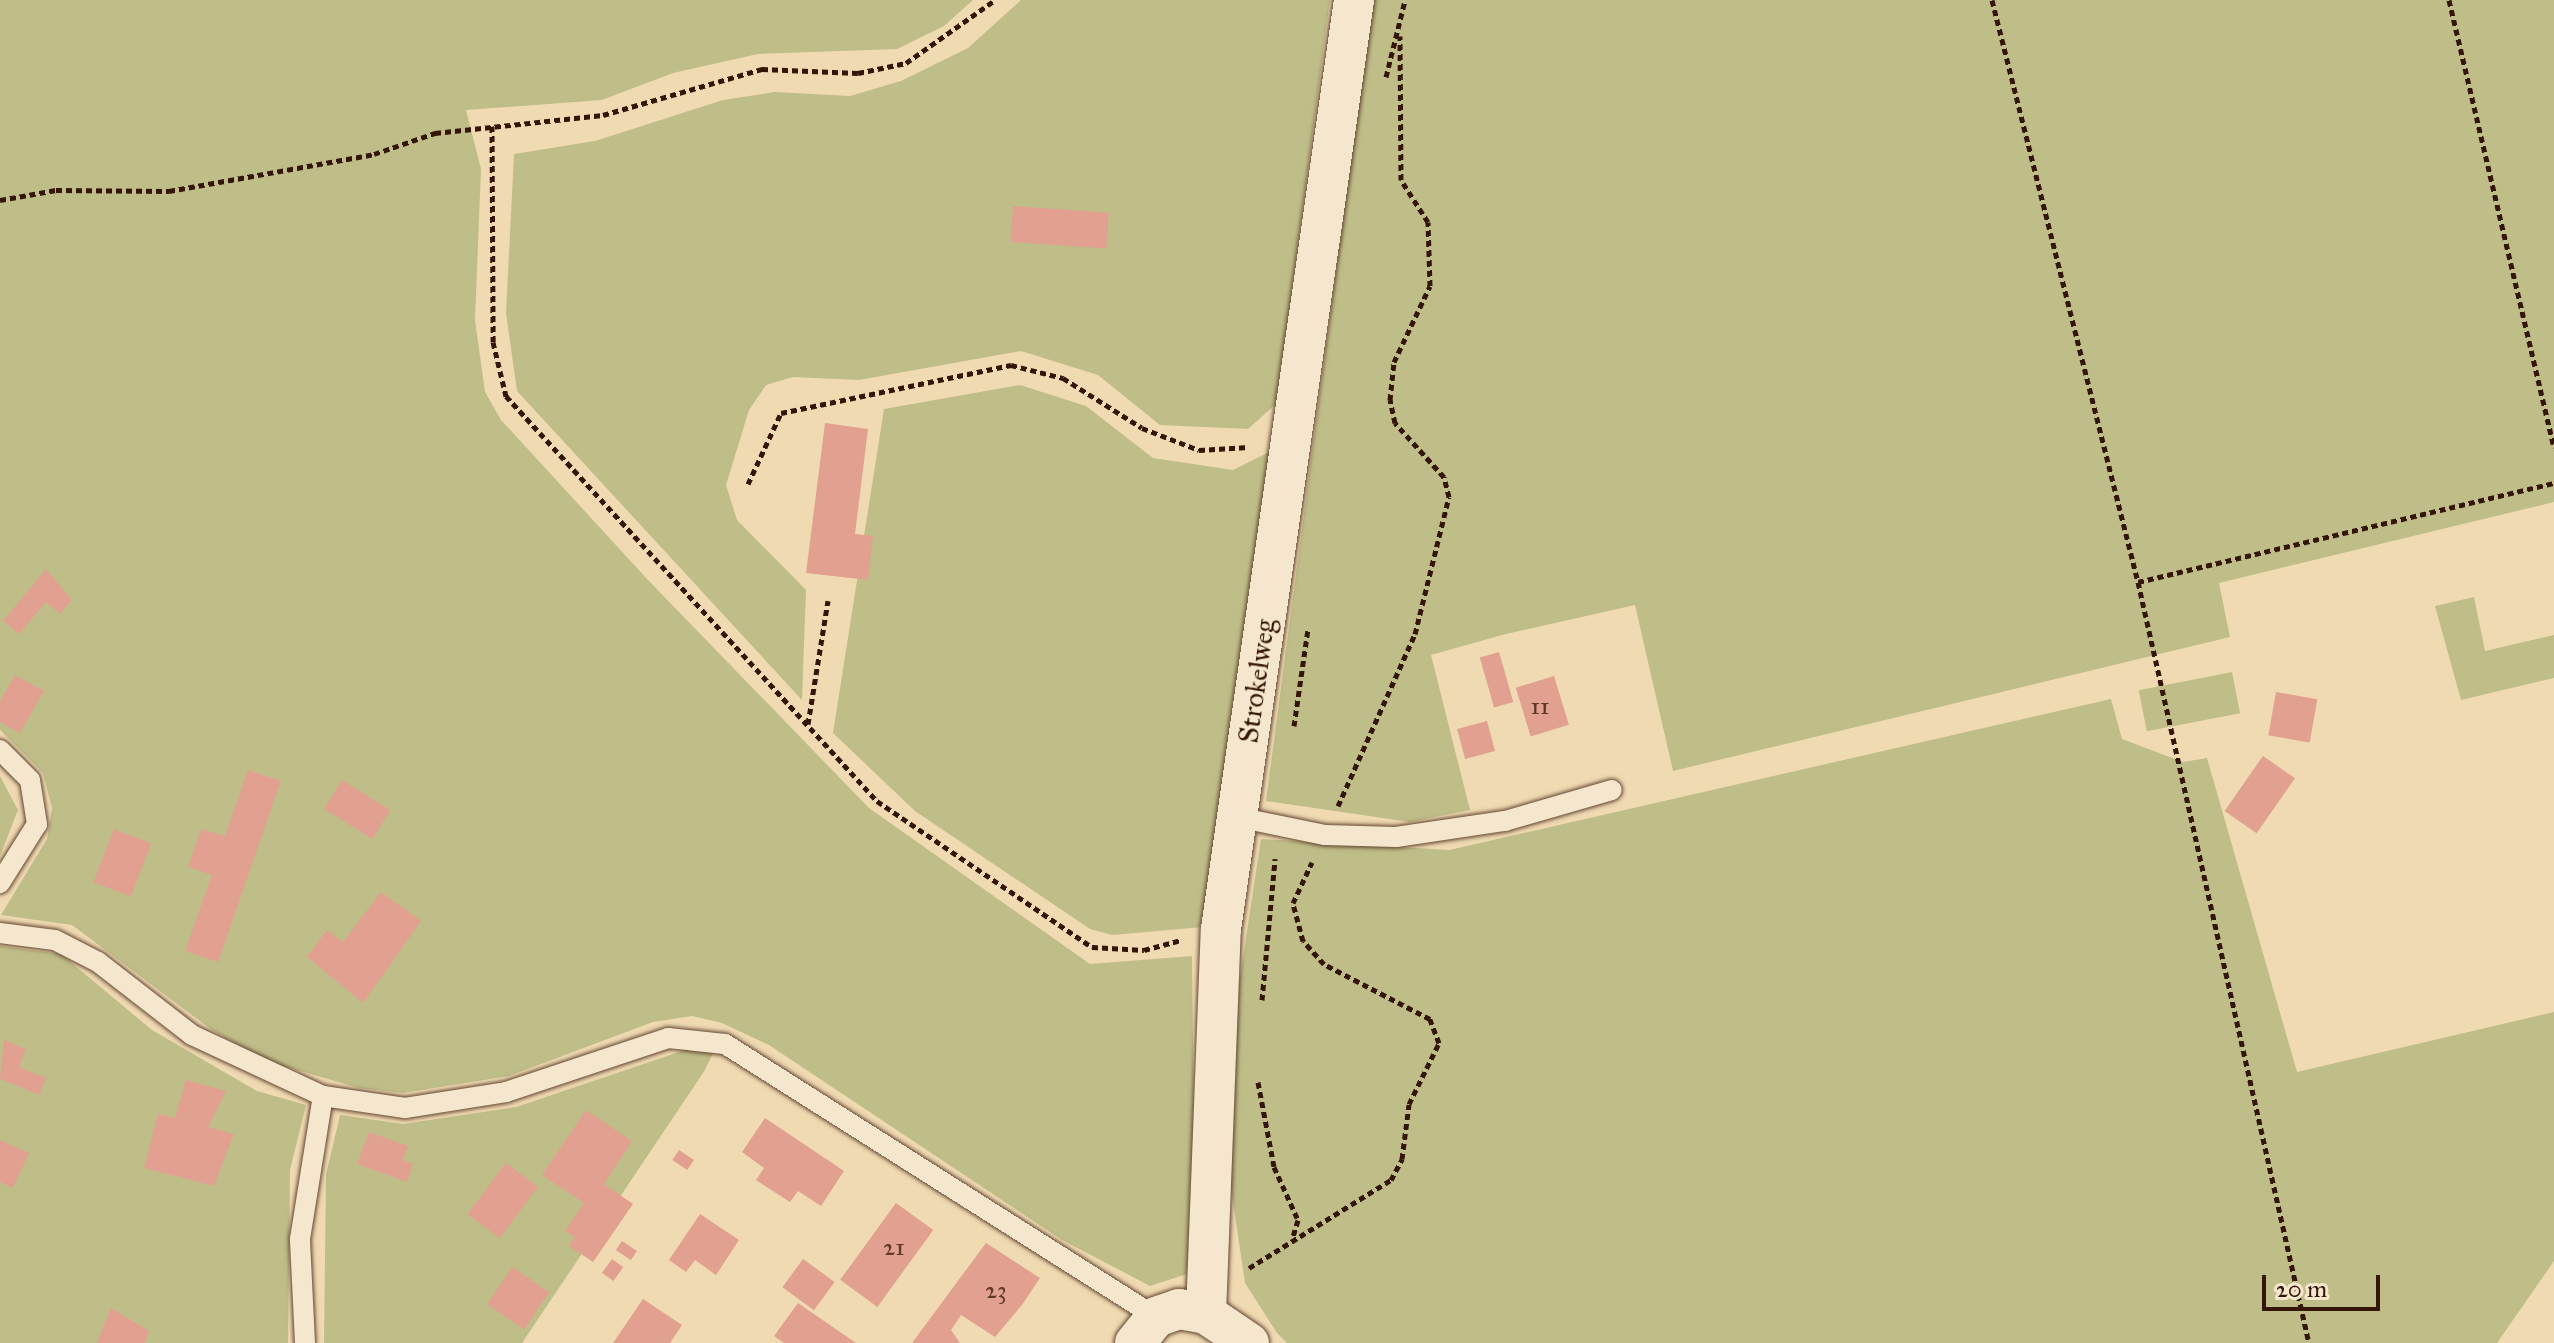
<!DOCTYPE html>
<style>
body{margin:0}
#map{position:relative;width:2554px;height:1343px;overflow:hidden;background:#f0dab2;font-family:"IM FELL Great Primer",serif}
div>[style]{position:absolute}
.green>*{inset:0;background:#bfbe88;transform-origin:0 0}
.building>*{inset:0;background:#e1a090;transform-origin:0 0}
.path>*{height:5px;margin-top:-2.5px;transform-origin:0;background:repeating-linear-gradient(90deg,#341508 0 6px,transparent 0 10px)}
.roads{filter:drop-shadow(0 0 2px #634632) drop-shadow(0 0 2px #634632)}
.service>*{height:20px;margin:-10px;padding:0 10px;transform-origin:10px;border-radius:10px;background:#f5e7cd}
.minor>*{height:40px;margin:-20px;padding:0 20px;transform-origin:20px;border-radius:20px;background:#f5e7cd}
span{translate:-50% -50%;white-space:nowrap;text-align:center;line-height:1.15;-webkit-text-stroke:6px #f5e7cd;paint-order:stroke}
.number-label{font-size:24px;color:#5f382a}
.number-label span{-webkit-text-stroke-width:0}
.street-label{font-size:28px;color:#341508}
.scale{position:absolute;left:2262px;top:1275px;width:118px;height:36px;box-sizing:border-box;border:4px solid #341508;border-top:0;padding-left:10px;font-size:24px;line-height:28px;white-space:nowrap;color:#341508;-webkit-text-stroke:6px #f5e7cd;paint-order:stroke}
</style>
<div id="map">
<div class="green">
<i style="clip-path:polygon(0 0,973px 0,944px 26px,897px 49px,758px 54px,673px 73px,602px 100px,466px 110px,481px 169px,475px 320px,485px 392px,501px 420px,648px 580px,869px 808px,1090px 964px,1192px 956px,1195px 1230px,1187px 1274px,1150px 1286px,1062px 1240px,769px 1045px,722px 1023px,692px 1016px,653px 1022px,509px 1076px,403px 1093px,359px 1088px,269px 1062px,212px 1030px,72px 925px,1px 915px,47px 839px,52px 808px,43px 773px,0 730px)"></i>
<i style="clip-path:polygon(1021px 0,1330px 0,1277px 403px,1248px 429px,1160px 425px,1098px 375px,1021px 351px,859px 380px,793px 377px,766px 385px,749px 410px,726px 485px,737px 520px,806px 590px,802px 700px,517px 391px,506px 313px,514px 154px,595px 141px,723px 100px,775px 92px,850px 96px,901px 81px,968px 48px)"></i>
<i style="clip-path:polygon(1372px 0,2554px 0,2554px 502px,2219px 583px,2230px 637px,1673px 771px,1635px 605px,1502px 635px,1431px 655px,1470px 810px,1410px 822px,1266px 801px)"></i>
<i style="clip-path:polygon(1020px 385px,1086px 406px,1153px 458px,1233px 470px,1269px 452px,1203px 927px,1112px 935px,1090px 929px,915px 811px,833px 733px,884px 409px)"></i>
<i style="clip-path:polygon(2474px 597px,2485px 651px,2554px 635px,2554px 678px,2461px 700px,2435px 606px)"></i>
<i style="left:2232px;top:672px;width:42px;height:95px;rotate:79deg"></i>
<i style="clip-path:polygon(2111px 699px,2122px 739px,2183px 762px,2207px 758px,2297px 1072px,2554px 1012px,2554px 1261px,2497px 1343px,1287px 1343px,1277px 1333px,1245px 1283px,1228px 1168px,1239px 984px,1261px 839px,1449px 850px)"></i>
<i style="clip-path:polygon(0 776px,18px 810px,0 856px)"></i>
<i style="clip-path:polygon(0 946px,61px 954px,152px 1030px,257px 1091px,306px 1105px,290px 1170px,288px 1343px,0 1343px)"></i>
<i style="clip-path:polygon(691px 1048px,713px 1053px,705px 1070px,522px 1343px,324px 1343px,326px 1175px,340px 1115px,403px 1124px,516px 1107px)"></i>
</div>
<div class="building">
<i style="left:1013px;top:206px;width:96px;height:36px;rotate:4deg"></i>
<i style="clip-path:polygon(825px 423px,868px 429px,855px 534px,873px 536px,868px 580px,806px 573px)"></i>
<i style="clip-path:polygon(46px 569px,72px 600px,60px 614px,46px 602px,19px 634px,3px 621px)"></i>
<i style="left:1499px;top:652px;width:52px;height:20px;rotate:74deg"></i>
<i style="clip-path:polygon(15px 675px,44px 691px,20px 733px,0 722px,0 701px)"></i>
<i style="left:1554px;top:676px;width:51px;height:40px;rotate:73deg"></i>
<i style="left:2276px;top:692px;width:42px;height:44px;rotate:10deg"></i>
<i style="left:1487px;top:721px;width:31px;height:31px;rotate:75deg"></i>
<i style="left:2263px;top:756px;width:39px;height:67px;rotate:35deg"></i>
<i style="clip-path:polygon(248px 770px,281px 781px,218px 962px,185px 951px,212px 875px,188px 867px,201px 829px,225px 836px)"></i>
<i style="left:342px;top:780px;width:57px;height:34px;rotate:32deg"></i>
<i style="left:114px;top:829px;width:40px;height:57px;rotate:21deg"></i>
<i style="clip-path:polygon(381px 892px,421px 921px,363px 1003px,307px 957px,327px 930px,343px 942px)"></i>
<i style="clip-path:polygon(4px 1040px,26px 1049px,19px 1067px,46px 1078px,39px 1095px,0 1079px)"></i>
<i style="clip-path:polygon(186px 1080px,226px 1091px,208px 1127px,234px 1134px,214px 1186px,144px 1168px,158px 1114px,175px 1118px)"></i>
<i style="clip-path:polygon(586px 1110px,632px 1141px,604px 1184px,633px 1204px,593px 1262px,569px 1246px,575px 1237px,565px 1231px,584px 1203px,542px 1175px)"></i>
<i style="clip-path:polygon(765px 1118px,844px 1171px,821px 1206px,798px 1191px,790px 1202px,756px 1180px,764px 1168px,742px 1152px)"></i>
<i style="clip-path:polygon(369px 1132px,408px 1146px,403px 1160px,413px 1164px,407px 1182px,357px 1164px)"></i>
<i style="clip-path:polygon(0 1140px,29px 1153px,13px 1188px,0 1182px)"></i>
<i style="left:679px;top:1150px;width:18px;height:12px;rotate:34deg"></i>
<i style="left:506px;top:1163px;width:40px;height:64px;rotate:37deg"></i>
<i style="left:896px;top:1203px;width:46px;height:95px;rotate:36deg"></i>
<i style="clip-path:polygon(700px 1214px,739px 1240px,716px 1275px,695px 1260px,686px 1272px,669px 1260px)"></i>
<i style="left:622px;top:1241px;width:18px;height:11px;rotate:34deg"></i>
<i style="clip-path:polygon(986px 1243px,1040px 1278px,1022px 1305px,995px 1337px,961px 1315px,951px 1330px,960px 1343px,912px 1343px)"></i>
<i style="left:612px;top:1259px;width:14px;height:17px;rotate:36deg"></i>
<i style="left:803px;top:1259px;width:39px;height:35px;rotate:36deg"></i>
<i style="left:512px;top:1267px;width:45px;height:45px;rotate:34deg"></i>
<i style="clip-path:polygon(643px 1299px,682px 1325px,670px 1343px,613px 1343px)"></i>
<i style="clip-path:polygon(798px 1303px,856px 1343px,784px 1343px,774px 1336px)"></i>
<i style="clip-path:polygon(111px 1308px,149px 1331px,145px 1343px,97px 1343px)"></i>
</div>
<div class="path">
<i style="left:1992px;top:0;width:600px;rotate:75.92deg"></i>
<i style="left:2138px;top:582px;width:428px;rotate:-13.4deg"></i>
<i style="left:2449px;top:0;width:460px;rotate:76.8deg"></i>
<i style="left:1386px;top:77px;width:79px;rotate:-76.1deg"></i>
<i style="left:492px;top:126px;width:216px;rotate:89.7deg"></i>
<i style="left:493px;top:342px;width:56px;rotate:76.5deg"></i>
<i style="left:506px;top:396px;width:549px;rotate:47.51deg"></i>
<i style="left:877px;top:801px;width:260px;rotate:34.2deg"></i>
<i style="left:1092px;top:947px;width:52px;rotate:3.3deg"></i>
<i style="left:1144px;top:950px;width:39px;rotate:-15deg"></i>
<i style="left:0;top:200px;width:57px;rotate:-10.1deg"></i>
<i style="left:56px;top:190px;width:113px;rotate:0.5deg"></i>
<i style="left:169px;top:191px;width:208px;rotate:-10.2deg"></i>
<i style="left:374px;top:154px;width:65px;rotate:-19deg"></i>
<i style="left:435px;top:133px;width:169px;rotate:-6.1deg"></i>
<i style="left:603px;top:115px;width:166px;rotate:-16.1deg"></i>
<i style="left:762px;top:69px;width:96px;rotate:2.4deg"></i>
<i style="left:858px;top:73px;width:49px;rotate:-11.8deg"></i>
<i style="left:906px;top:63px;width:109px;rotate:-35.3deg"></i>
<i style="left:748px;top:484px;width:78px;rotate:-65.1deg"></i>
<i style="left:781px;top:413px;width:235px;rotate:-11.8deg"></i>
<i style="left:1011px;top:365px;width:54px;rotate:14deg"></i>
<i style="left:1063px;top:378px;width:93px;rotate:32.3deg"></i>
<i style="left:1142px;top:428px;width:61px;rotate:21.1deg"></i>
<i style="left:1199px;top:450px;width:50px;rotate:-3.4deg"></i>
<i style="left:2138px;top:582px;width:780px;rotate:77.34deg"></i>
<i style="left:808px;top:724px;width:125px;rotate:-80.8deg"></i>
<i style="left:1294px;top:726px;width:98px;rotate:-81.8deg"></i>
<i style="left:1338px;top:806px;width:188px;rotate:-65.9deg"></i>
<i style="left:1415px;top:634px;width:141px;rotate:-76.1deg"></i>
<i style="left:1449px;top:497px;width:21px;rotate:-104deg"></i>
<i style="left:1444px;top:477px;width:73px;rotate:-132.2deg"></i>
<i style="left:1395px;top:423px;width:24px;rotate:-102deg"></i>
<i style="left:1390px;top:400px;width:38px;rotate:-84deg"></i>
<i style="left:1394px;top:362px;width:84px;rotate:-64.7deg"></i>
<i style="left:1430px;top:286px;width:64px;rotate:-91.8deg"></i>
<i style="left:1428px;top:222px;width:50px;rotate:-122.7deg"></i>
<i style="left:1401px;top:180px;width:144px;rotate:-90.4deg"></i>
<i style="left:1262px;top:1000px;width:142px;rotate:-84.7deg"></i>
<i style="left:1258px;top:1082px;width:86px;rotate:79.3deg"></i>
<i style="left:1274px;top:1167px;width:58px;rotate:65.6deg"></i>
<i style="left:1298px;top:1220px;width:17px;rotate:107deg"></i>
<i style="left:1249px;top:1268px;width:167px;rotate:-31.8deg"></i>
<i style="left:1391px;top:1180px;width:24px;rotate:-62deg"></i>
<i style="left:1402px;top:1159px;width:55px;rotate:-82.7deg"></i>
<i style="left:1409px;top:1104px;width:68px;rotate:-63.8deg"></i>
<i style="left:1439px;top:1043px;width:26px;rotate:-111deg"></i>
<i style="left:1430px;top:1019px;width:119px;rotate:-152.6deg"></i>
<i style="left:1324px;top:964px;width:31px;rotate:-132deg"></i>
<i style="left:1303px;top:941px;width:39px;rotate:-105deg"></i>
<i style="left:1293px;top:903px;width:45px;rotate:-65.1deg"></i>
</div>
<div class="roads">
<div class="service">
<i style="left:0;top:750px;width:42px;rotate:45deg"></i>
<i style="left:30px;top:780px;width:45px;rotate:81deg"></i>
<i style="left:37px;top:824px;width:70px;rotate:122.1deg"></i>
<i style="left:1237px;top:817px;width:90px;rotate:11.6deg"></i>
<i style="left:1325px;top:835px;width:71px;rotate:1.6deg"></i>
<i style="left:1396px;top:837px;width:110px;rotate:-8.4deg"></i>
<i style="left:1505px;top:821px;width:111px;rotate:-16.2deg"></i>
<i style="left:0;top:933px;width:55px;rotate:7.3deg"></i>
<i style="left:55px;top:940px;width:48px;rotate:27.1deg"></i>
<i style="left:98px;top:962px;width:119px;rotate:37.8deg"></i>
<i style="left:192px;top:1035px;width:145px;rotate:25deg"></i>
<i style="left:323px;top:1096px;width:83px;rotate:8.3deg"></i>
<i style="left:405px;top:1108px;width:102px;rotate:-9deg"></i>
<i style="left:506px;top:1092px;width:171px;rotate:-18.4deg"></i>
<i style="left:668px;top:1038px;width:57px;rotate:6deg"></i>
<i style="left:725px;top:1044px;width:510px;rotate:32.35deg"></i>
<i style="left:305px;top:1343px;width:104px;rotate:-92.8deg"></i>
<i style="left:300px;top:1239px;width:145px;rotate:-80.9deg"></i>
</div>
<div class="minor">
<i style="left:1135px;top:1343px;width:33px;rotate:-51deg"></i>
<i style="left:1156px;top:1317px;width:24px;rotate:-19deg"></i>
<i style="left:1179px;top:1309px;width:27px;rotate:10deg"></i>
<i style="left:1249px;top:1343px;width:52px;rotate:-146deg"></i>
<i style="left:1206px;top:1314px;width:385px;rotate:-87.8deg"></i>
<i style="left:1221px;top:929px;width:938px;rotate:-81.85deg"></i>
</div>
</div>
<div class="number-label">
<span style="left:1540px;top:707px">11</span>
<span style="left:894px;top:1248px">21</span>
<span style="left:996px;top:1291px">23</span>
</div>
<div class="street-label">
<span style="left:1257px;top:681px;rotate:-82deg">Strokelweg</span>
</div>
<div class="scale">20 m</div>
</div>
